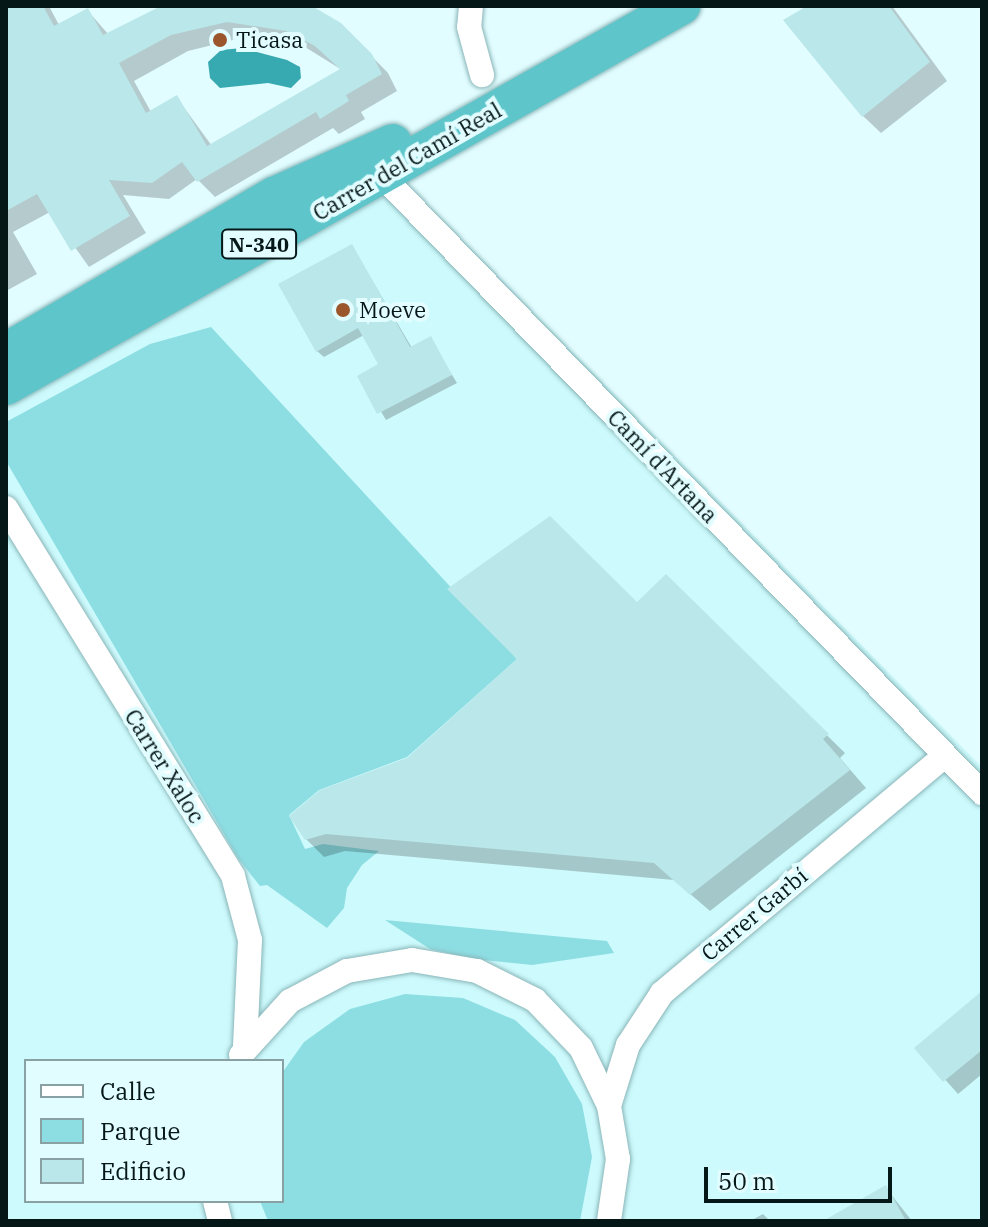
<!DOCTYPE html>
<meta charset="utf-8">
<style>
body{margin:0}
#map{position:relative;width:988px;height:1227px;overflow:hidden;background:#e2fdff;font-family:"IBM Plex Serif",serif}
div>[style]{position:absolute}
.built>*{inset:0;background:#cdfafc}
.green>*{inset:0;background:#8ddee3}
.water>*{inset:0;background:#37aab1}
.shadow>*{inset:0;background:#0003}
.building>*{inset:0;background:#bae7ea}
.roads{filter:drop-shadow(0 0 2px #89b5b8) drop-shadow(0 0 2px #89b5b8)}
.minor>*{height:24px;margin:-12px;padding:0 12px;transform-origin:12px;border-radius:12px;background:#fff}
.trunk>*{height:38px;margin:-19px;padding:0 19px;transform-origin:19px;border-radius:19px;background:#5ec6cb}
.dots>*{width:22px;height:22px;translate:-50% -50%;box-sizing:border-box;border:4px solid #e2fdff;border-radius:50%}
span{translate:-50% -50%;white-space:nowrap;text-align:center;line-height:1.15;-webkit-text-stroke:8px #e2fdff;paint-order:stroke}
.shield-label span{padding:2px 6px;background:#e2fdff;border:2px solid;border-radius:6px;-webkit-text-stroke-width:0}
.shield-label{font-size:20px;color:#061718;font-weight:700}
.poi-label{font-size:22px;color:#061718}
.left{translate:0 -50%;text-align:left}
.street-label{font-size:22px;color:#061718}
.frame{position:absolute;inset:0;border:8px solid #061718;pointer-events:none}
.legend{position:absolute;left:24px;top:1059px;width:260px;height:144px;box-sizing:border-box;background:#e2fdff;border:2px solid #8aa1a3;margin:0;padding:10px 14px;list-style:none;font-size:24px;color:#061718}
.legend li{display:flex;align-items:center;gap:16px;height:40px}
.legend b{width:40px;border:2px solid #8aa1a3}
.scale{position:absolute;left:704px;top:1167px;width:188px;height:36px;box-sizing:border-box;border:4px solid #061718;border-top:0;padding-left:10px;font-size:24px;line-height:28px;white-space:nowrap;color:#061718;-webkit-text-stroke:6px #e2fdff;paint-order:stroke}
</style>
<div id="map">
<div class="built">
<i style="clip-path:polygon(evenodd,407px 184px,982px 767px,982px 1221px,6px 1221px,6px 408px,407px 184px,26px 1061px,282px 1061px,282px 1201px,26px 1201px,26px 1061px)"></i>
</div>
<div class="green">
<i style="clip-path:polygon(211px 327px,517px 659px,407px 757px,319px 790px,289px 815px,305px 849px,323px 844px,379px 851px,362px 865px,347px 888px,344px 908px,327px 928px,267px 885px,260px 886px,238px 858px,6px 461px,6px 422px,150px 344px)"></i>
<i style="clip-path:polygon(385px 920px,607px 941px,614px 953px,532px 965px,474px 959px,430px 949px)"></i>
<i style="clip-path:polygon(405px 994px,463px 998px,515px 1020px,555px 1057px,582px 1104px,592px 1157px,580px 1221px,268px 1221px,260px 1201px,282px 1201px,282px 1073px,304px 1042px,350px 1009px)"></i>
</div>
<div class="water">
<i style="clip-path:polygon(242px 48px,287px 60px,300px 67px,301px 78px,291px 88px,268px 83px,220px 88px,210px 78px,208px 62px,221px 50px)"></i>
</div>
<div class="shadow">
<i style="clip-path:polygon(evenodd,6px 6px,49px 6px,59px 25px,87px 10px,109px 35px,165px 6px,308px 6px,340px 24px,388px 73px,397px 91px,361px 112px,365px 119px,339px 134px,333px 128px,215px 197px,197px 179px,169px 199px,123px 195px,146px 233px,89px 267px,50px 212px,13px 232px,37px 274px,6px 291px,6px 6px,245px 37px,305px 47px,342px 70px,212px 146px,177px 98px,151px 112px,134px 81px,188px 51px,245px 37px)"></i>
<i style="clip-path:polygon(811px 6px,892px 6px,947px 81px,881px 133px,863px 116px)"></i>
<i style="clip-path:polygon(352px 246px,412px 348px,430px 339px,457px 383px,386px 420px,360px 376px,381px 365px,364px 335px,324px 357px,317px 351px)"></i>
<i style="clip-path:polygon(666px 577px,845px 753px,840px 758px,866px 788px,710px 911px,674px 880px,345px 851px,324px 857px,306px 839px,408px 759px,637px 605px)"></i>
<i style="clip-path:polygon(982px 1000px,982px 1074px,958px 1094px,917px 1048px)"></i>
<i style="clip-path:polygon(886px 1188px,912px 1221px,827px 1221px)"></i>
<i style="clip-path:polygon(763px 1214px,770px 1221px,750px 1221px)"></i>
</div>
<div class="building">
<i style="clip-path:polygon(evenodd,6px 6px,43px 6px,54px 26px,88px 8px,103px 35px,161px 6px,312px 6px,341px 23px,372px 54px,382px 74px,346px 95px,349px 101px,320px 119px,316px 112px,197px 182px,182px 162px,152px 183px,109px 180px,130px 216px,71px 251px,37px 194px,6px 211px,6px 6px,227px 22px,286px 31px,315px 46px,340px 69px,207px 146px,177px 95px,146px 113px,119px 63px,171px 35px,227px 22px)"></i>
<i style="clip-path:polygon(807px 6px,889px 6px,930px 62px,862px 117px,783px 20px)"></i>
<i style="clip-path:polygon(352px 244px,410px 347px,431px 336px,452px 375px,377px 414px,357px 376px,378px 364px,358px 328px,316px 352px,278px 284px)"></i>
<i style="clip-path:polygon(550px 516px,637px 602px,666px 574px,829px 734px,823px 739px,850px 770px,690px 895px,654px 863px,326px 834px,305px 840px,289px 816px,320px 790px,407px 758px,517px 659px,447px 589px)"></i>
<i style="clip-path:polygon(982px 991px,982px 1050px,943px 1082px,914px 1048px)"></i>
<i style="clip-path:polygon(886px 1185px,906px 1221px,823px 1221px)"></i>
</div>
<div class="roads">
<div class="minor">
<i style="left:471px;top:6px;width:21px;rotate:95deg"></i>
<i style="left:469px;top:27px;width:50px;rotate:74.8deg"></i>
<i style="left:382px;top:176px;width:861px;rotate:45.8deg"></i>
<i style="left:6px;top:508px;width:432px;rotate:58.3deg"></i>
<i style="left:233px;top:876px;width:66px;rotate:75.1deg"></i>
<i style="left:250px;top:940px;width:108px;rotate:92.7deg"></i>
<i style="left:241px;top:1055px;width:73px;rotate:-47.8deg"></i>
<i style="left:290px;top:1001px;width:64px;rotate:-27.8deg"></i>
<i style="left:347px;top:971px;width:66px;rotate:-9.6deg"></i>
<i style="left:412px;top:960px;width:66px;rotate:9.6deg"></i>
<i style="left:477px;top:971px;width:65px;rotate:26.6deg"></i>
<i style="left:535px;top:1000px;width:66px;rotate:46.2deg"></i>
<i style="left:581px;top:1048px;width:64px;rotate:64.2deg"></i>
<i style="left:609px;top:1106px;width:54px;rotate:80.4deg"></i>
<i style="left:618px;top:1159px;width:63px;rotate:98.3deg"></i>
<i style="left:609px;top:1106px;width:64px;rotate:-72.7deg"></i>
<i style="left:628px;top:1045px;width:62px;rotate:-56.8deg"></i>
<i style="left:662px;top:993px;width:368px;rotate:-40deg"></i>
<i style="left:215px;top:1201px;width:21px;rotate:76deg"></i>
</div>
<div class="trunk">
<i style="left:6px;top:352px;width:310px;rotate:-30.2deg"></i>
<i style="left:274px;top:196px;width:130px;rotate:-24deg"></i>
<i style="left:6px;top:386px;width:775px;rotate:-29.38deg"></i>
</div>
</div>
<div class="dots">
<i style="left:220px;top:40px;background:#9b562b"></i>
<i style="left:343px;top:310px;background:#9b562b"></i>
</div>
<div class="shield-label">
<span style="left:259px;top:244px">N-340</span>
</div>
<div class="poi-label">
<span class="left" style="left:236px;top:40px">Ticasa</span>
<span class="left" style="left:359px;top:310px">Moeve</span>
</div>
<div class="street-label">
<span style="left:407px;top:161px;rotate:-30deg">Carrer del Camí Real</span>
<span style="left:663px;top:466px;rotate:46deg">Camí d'Artana</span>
<span style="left:165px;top:766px;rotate:58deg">Carrer Xaloc</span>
<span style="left:754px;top:914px;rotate:-40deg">Carrer Garbí</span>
</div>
<div class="frame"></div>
<ul class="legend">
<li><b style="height:10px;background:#fff"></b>Calle</li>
<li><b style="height:22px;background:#8ddee3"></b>Parque</li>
<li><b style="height:22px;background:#bae7ea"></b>Edificio</li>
</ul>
<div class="scale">50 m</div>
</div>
